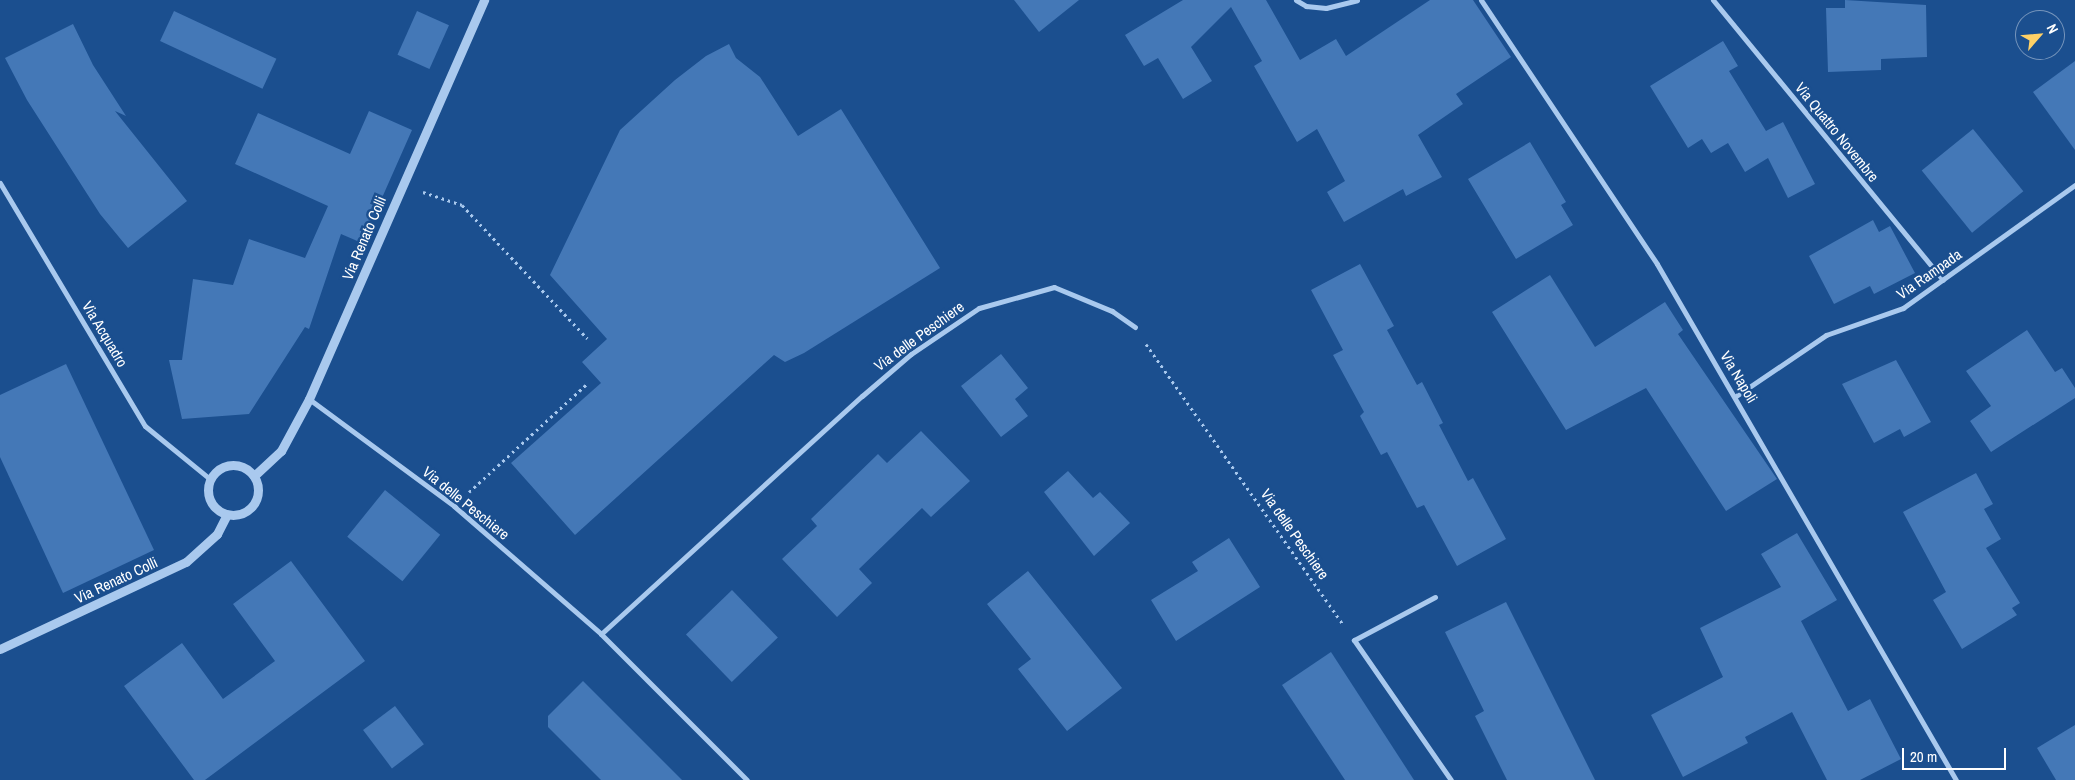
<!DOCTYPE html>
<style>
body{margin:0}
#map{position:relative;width:2075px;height:780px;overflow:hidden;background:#1b4f8f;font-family:"Archivo Narrow",sans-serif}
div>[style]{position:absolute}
.building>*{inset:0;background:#4478b7;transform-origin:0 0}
.path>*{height:3px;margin-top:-1.5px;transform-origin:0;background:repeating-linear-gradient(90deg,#a9c9ee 0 2.5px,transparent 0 6.5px)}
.minor>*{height:5px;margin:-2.5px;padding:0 2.5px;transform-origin:2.5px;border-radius:2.5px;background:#a9c9ee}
.tertiary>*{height:9px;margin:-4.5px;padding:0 4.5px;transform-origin:4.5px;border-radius:4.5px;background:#a9c9ee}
.tertiary>.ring{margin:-4.5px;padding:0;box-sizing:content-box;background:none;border:9px solid #a9c9ee;border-radius:50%}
span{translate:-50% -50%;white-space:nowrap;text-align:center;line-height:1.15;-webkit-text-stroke:5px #1b4f8f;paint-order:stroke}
.street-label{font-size:15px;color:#fff}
.north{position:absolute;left:2015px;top:10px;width:50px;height:50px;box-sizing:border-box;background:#1b4f8f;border:1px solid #7695bc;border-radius:50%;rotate:63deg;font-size:14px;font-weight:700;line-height:20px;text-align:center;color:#fff}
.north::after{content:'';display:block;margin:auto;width:18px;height:22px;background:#ffd166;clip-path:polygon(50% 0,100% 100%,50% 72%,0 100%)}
.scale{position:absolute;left:1902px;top:748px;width:104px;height:22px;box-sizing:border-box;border:2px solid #fff;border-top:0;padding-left:6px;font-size:15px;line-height:18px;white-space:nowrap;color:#fff;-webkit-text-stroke:4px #1b4f8f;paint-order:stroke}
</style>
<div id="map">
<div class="building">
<i style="clip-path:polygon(1014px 0,1079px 0,1039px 32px)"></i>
<i style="clip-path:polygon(1183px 0,1266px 0,1300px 60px,1336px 39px,1346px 56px,1430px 0,1473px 0,1511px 57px,1456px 94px,1463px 104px,1418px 135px,1442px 177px,1406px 196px,1403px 189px,1344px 222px,1327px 192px,1345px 181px,1317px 129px,1297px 142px,1254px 66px,1262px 61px,1231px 7px,1191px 47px,1212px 81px,1183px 99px,1158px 58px,1144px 66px,1125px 35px)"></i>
<i style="clip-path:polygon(1845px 0,1926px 5px,1927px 57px,1881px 59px,1881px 70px,1828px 72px,1826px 8px,1845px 8px)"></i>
<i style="left:174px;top:11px;width:113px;height:33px;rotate:25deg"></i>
<i style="left:417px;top:11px;width:35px;height:48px;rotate:24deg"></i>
<i style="clip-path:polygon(73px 24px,93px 65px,126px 116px,115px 111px,187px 201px,128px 248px,100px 214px,27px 100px,5px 58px)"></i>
<i style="clip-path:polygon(1723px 41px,1738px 66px,1729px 71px,1766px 131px,1783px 122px,1815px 184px,1788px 198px,1768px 158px,1745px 172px,1728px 143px,1711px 153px,1702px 139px,1688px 148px,1650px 86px)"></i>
<i style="clip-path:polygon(729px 44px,736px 58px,760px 77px,798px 136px,841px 109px,940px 268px,804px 353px,785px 362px,774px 355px,575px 535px,511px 463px,601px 383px,582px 362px,607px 339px,550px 275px,620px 130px,675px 80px,706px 56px)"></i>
<i style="clip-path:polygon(2075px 61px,2075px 150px,2033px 92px)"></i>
<i style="clip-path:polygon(369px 111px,412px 130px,362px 243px,341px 234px,309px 329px,305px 327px,249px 414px,182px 419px,169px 360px,182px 360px,193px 279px,233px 285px,249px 239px,305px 258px,328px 206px,235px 164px,258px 113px,350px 154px)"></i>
<i style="left:1973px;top:129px;width:80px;height:66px;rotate:51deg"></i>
<i style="clip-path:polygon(1530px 142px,1566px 202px,1561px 205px,1573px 225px,1516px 259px,1468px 179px)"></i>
<i style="clip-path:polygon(1873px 220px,1879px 232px,1890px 226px,1915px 273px,1874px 294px,1870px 286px,1834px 304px,1809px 256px)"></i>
<i style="clip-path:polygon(1360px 264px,1394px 326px,1387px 330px,1417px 385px,1422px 382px,1443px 423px,1439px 425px,1468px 481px,1473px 478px,1506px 539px,1457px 566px,1424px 505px,1417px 508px,1387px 452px,1381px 455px,1360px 416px,1364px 412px,1333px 355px,1343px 350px,1311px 290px)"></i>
<i style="clip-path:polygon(1550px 275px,1595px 347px,1665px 302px,1683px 330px,1678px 334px,1777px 479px,1726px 511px,1646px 388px,1566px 430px,1492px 312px)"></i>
<i style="clip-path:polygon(2027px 330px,2055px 372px,2062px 368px,2075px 388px,2075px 398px,1991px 452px,1970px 421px,1991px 406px,1966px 371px)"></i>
<i style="clip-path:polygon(1001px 354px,1028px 388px,1015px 399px,1028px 416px,1001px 437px,961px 386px)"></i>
<i style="clip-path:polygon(1896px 360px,1931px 422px,1904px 437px,1900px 429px,1874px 443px,1842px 384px)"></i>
<i style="clip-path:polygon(66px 364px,154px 550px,63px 593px,0 457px,0 395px)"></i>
<i style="clip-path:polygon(921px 431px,970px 481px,931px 517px,922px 508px,859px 569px,872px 583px,837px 617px,782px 559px,817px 526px,811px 519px,878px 454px,887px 463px)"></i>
<i style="clip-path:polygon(1068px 471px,1093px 498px,1100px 492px,1130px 523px,1094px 556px,1044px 492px)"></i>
<i style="clip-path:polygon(1976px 473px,1993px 504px,1984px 509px,2001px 539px,1986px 548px,2020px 603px,2012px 608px,2017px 615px,1962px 649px,1933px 600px,1946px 592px,1903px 512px)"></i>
<i style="left:385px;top:490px;width:71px;height:60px;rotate:39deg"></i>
<i style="clip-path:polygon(1797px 533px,1837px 600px,1801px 621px,1848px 711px,1870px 699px,1901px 759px,1860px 780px,1827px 780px,1792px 712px,1745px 737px,1748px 743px,1683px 777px,1651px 715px,1723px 677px,1700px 628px,1781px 587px,1761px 554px)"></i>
<i style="clip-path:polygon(1229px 538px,1260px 587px,1176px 641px,1151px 600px,1198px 571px,1192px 562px)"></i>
<i style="clip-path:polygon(291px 561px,365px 661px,205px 780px,194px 780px,124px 686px,182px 643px,223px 699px,275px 661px,233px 604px)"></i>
<i style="clip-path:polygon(1028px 571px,1122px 688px,1067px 731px,1018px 669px,1031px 659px,987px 604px)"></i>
<i style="left:732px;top:590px;width:66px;height:64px;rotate:46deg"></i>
<i style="clip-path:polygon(1506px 602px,1595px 780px,1507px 780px,1475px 716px,1484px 711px,1445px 632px)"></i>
<i style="clip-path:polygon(1331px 652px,1414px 780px,1345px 780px,1282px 685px)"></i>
<i style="clip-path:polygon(583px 681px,682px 780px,601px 780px,548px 727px,548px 716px)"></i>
<i style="left:395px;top:706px;width:48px;height:40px;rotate:53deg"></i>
<i style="clip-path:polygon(2075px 725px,2075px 780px,2056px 780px,2037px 748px)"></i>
</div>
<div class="path">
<i style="left:423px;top:192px;width:41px;rotate:18.4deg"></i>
<i style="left:462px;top:205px;width:183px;rotate:46.8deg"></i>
<i style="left:1146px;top:344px;width:341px;rotate:54.9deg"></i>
<i style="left:469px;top:492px;width:160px;rotate:-42.5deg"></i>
</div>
<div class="minor">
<i style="left:1296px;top:0;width:12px;rotate:31deg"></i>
<i style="left:1306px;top:6px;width:20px;rotate:6deg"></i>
<i style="left:1326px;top:8px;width:32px;rotate:-14deg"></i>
<i style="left:1481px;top:0;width:317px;rotate:56.3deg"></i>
<i style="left:1657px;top:264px;width:596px;rotate:59.91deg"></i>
<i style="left:1713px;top:0;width:362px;rotate:50.6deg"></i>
<i style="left:0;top:183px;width:283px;rotate:59.2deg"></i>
<i style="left:145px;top:426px;width:84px;rotate:39.2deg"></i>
<i style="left:1736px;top:396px;width:109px;rotate:-34.1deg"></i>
<i style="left:1826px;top:335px;width:82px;rotate:-19.3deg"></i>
<i style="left:1903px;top:308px;width:211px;rotate:-35.6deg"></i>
<i style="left:309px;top:399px;width:180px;rotate:36.4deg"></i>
<i style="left:454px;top:506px;width:195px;rotate:41deg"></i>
<i style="left:601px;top:634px;width:206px;rotate:45deg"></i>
<i style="left:1435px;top:597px;width:92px;rotate:152deg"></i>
<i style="left:1354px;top:640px;width:170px;rotate:55.3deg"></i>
<i style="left:601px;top:634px;width:353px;rotate:-42.4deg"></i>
<i style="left:862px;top:396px;width:65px;rotate:-40.6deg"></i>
<i style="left:911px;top:354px;width:82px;rotate:-34.1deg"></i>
<i style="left:979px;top:308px;width:78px;rotate:-15.6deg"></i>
<i style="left:1054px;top:287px;width:63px;rotate:22.5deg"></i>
<i style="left:1112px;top:311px;width:28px;rotate:35deg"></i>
</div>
<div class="tertiary">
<i class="ring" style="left:208px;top:465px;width:41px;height:41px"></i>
<i style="left:254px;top:476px;width:37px;rotate:-43deg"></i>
<i style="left:281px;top:451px;width:59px;rotate:-61.7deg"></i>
<i style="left:309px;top:399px;width:436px;rotate:-66.3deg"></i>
<i style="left:0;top:649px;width:205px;rotate:-25.1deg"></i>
<i style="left:186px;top:562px;width:42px;rotate:-42.1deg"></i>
<i style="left:217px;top:534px;width:22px;rotate:-63deg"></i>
</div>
<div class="street-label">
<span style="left:1837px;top:132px;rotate:51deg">Via Quattro Novembre</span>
<span style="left:364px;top:238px;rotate:-67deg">Via Renato Colli</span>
<span style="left:1929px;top:274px;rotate:-35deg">Via Rampada</span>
<span style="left:105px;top:334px;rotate:59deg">Via Acquadro</span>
<span style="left:919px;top:336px;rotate:-36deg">Via delle Peschiere</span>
<span style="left:1739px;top:377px;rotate:59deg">Via Napoli</span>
<span style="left:466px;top:503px;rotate:39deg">Via delle Peschiere</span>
<span style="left:1295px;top:534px;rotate:55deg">Via delle Peschiere</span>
<span style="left:116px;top:580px;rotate:-25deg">Via Renato Colli</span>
</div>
<div class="north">N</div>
<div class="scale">20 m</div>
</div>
